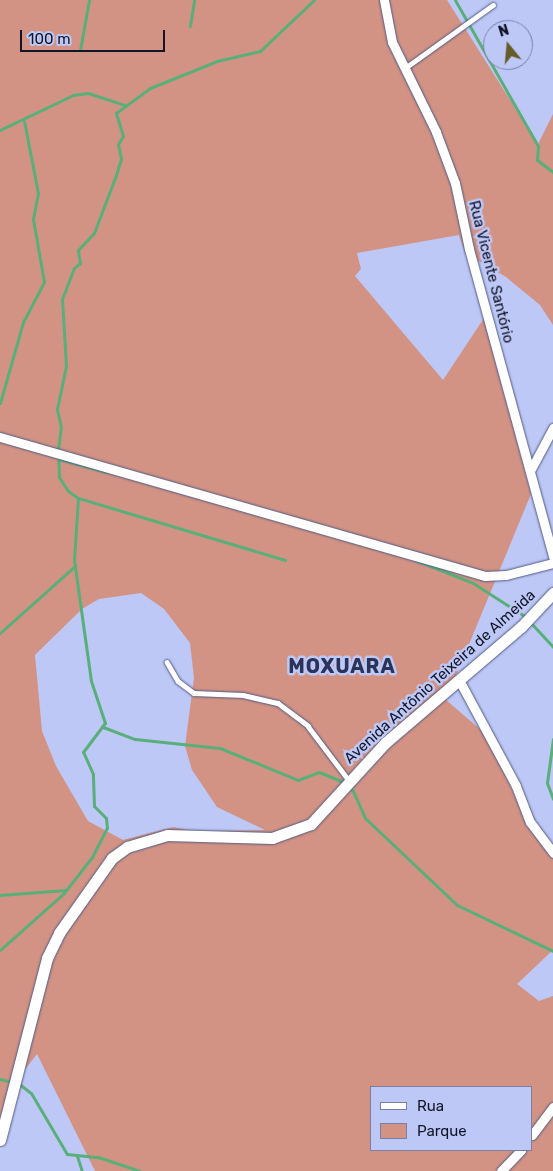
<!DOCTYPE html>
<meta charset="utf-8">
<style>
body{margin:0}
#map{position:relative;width:553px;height:1171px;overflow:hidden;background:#bdc8f7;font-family:Rubik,sans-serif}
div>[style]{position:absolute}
.green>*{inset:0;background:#d39384}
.stream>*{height:3px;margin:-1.5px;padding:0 1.5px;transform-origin:1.5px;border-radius:1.5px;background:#59af79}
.roads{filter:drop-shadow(0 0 1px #525b84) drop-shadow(0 0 1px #525b84)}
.service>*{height:4.5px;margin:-2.25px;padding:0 2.25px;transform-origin:2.25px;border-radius:2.25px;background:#fff}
.minor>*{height:9px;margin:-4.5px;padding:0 4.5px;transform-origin:4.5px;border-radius:4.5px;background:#fff}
.tertiary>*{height:11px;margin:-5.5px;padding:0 5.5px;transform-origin:5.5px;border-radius:5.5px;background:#fff}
span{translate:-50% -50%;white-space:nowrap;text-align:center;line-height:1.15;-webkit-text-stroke:5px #bdc8f7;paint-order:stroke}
.street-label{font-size:15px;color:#121526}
.district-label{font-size:20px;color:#2c3359;font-weight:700;letter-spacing:1px}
.legend{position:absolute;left:370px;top:1086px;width:162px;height:65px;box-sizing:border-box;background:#bdc8f7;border:1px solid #7980a3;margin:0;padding:6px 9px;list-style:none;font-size:15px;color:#121526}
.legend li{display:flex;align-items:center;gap:10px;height:25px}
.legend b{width:25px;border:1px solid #7980a3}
.north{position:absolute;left:483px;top:20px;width:50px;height:50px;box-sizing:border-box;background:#bdc8f7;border:1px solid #7980a3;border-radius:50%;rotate:343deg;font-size:14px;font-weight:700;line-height:20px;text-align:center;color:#121526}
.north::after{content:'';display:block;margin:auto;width:18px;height:22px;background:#695b28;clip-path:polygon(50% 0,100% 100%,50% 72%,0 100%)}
.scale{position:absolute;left:20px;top:30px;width:145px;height:22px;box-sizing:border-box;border:2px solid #121526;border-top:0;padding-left:6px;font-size:15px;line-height:18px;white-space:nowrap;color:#121526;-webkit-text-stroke:4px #bdc8f7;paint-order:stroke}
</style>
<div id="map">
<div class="green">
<i style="clip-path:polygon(evenodd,0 0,447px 0,538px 144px,553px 114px,553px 325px,540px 305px,506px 277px,465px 253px,459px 235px,357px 253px,361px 269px,355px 276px,443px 380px,484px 318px,531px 494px,446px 700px,488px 736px,528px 825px,553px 858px,553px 950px,517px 984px,539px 1001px,553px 996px,553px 1171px,95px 1171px,37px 1054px,13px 1085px,0 1119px,0 0,141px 593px,164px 609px,190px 643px,194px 678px,185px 746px,192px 770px,217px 807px,265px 830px,194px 831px,173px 827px,123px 840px,88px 821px,56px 766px,42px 731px,35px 655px,82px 609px,99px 599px,141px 593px,0 0,372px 1087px,532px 1087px,532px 1150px,372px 1150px,372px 1087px)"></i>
</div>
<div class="stream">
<i style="left:455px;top:0;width:168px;rotate:60.4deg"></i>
<i style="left:538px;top:146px;width:14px;rotate:94deg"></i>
<i style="left:537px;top:160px;width:20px;rotate:37deg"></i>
<i style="left:190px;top:26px;width:26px;rotate:-81deg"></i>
<i style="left:80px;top:50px;width:51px;rotate:-79.8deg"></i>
<i style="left:0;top:130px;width:81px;rotate:-25.6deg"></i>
<i style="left:73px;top:95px;width:15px;rotate:-8deg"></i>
<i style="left:88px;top:93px;width:39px;rotate:18deg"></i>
<i style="left:0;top:403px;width:84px;rotate:-74.1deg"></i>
<i style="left:23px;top:322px;width:45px;rotate:-62.3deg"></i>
<i style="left:44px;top:282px;width:64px;rotate:-99.9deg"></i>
<i style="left:33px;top:219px;width:26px;rotate:-79deg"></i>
<i style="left:38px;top:193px;width:73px;rotate:-101deg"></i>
<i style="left:59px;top:459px;width:49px;rotate:15.5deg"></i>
<i style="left:285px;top:560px;width:216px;rotate:-163.3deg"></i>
<i style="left:78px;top:498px;width:12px;rotate:-145deg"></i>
<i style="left:68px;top:491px;width:17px;rotate:-123deg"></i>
<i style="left:59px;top:477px;width:27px;rotate:-92deg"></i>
<i style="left:58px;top:450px;width:23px;rotate:-83deg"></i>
<i style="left:61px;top:427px;width:18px;rotate:-103deg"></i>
<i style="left:57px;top:409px;width:44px;rotate:-78.2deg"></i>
<i style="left:66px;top:366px;width:67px;rotate:-93.4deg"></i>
<i style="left:62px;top:299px;width:33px;rotate:-69deg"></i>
<i style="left:74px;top:268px;width:8px;rotate:-40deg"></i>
<i style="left:80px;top:263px;width:13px;rotate:-99deg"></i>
<i style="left:78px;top:250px;width:23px;rotate:-47deg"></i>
<i style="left:94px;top:233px;width:62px;rotate:-69.2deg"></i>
<i style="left:116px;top:175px;width:17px;rotate:-73deg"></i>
<i style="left:121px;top:159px;width:15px;rotate:-101deg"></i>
<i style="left:118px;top:144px;width:9px;rotate:-58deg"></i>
<i style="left:123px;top:136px;width:24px;rotate:-107deg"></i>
<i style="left:116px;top:113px;width:42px;rotate:-36.3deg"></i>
<i style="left:150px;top:88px;width:72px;rotate:-21.9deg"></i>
<i style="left:217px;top:61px;width:44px;rotate:-13.1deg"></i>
<i style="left:260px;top:51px;width:74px;rotate:-43.4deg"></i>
<i style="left:415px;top:560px;width:62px;rotate:21.6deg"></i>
<i style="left:473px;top:583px;width:63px;rotate:32.7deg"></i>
<i style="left:530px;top:622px;width:34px;rotate:47deg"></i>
<i style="left:0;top:633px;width:101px;rotate:-41.8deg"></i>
<i style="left:103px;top:727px;width:34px;rotate:21deg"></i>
<i style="left:135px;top:739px;width:85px;rotate:6deg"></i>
<i style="left:220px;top:748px;width:84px;rotate:22.3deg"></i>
<i style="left:298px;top:780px;width:22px;rotate:-21deg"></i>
<i style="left:319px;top:772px;width:22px;rotate:22deg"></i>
<i style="left:339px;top:780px;width:18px;rotate:38deg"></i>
<i style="left:353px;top:791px;width:30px;rotate:66deg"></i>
<i style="left:365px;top:818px;width:127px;rotate:43.4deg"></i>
<i style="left:457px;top:905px;width:106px;rotate:25.6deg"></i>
<i style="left:553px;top:739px;width:44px;rotate:97.8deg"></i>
<i style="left:547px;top:783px;width:17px;rotate:69deg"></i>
<i style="left:0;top:895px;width:66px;rotate:-4.3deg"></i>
<i style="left:0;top:950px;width:84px;rotate:-41.6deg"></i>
<i style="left:63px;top:894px;width:47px;rotate:-51.9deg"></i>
<i style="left:92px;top:857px;width:33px;rotate:-63deg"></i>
<i style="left:107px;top:828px;width:10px;rotate:-96deg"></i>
<i style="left:106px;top:818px;width:17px;rotate:-135deg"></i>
<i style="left:94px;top:806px;width:32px;rotate:-92deg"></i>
<i style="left:93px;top:774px;width:24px;rotate:-114deg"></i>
<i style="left:83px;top:752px;width:36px;rotate:-53deg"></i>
<i style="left:105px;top:723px;width:44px;rotate:-108.4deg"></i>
<i style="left:91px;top:681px;width:122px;rotate:-98deg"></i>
<i style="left:74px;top:560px;width:62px;rotate:-86.3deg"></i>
<i style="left:0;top:1079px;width:12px;rotate:14deg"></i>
<i style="left:18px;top:1083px;width:16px;rotate:38deg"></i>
<i style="left:31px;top:1093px;width:71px;rotate:59.5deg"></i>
<i style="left:67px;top:1154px;width:31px;rotate:6deg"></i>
<i style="left:98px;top:1157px;width:44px;rotate:18.4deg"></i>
<i style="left:77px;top:1156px;width:16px;rotate:72deg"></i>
</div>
<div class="roads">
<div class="service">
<i style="left:405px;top:68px;width:108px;rotate:-35.6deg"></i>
<i style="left:167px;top:662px;width:22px;rotate:60deg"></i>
<i style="left:178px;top:681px;width:20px;rotate:37deg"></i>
<i style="left:194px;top:693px;width:49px;rotate:2.3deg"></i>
<i style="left:243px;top:695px;width:36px;rotate:13deg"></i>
<i style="left:278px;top:703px;width:38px;rotate:37deg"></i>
<i style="left:308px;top:726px;width:66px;rotate:53deg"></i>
</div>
<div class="minor">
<i style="left:384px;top:0;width:43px;rotate:79.2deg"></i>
<i style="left:392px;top:42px;width:100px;rotate:63.9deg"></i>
<i style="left:436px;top:132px;width:54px;rotate:69.6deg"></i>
<i style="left:455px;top:183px;width:67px;rotate:78deg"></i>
<i style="left:469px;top:249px;width:319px;rotate:74.7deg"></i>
<i style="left:0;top:437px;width:505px;rotate:15.99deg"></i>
<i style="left:485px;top:576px;width:21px;rotate:-3deg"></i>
<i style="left:506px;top:575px;width:49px;rotate:-14.3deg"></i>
<i style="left:530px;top:471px;width:49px;rotate:-61.9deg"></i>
<i style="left:459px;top:680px;width:120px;rotate:61.7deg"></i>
<i style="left:516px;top:786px;width:39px;rotate:69deg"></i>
<i style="left:530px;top:822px;width:39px;rotate:53deg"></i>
<i style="left:532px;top:1135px;width:35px;rotate:-53deg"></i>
<i style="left:501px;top:1171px;width:29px;rotate:-46deg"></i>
</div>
<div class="tertiary">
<i style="left:0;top:1140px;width:188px;rotate:-75.5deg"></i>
<i style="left:47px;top:958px;width:28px;rotate:-64deg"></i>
<i style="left:59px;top:933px;width:92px;rotate:-54.8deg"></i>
<i style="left:112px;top:858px;width:19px;rotate:-36deg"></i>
<i style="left:127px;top:847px;width:42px;rotate:-16.7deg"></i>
<i style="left:167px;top:835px;width:105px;rotate:1.6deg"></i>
<i style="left:272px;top:838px;width:41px;rotate:-19.7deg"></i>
<i style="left:311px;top:824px;width:110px;rotate:-47.6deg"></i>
<i style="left:385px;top:743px;width:179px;rotate:-40.5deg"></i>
<i style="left:521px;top:627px;width:47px;rotate:-46.7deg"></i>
</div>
</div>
<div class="street-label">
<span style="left:491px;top:272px;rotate:76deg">Rua Vicente Santório</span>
<span style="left:440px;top:677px;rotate:-42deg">Avenida Antônio Teixeira de Almeida</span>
</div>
<div class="district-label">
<span style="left:342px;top:666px">MOXUARA</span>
</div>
<ul class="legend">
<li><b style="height:6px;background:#fff"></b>Rua</li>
<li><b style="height:14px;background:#d39384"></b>Parque</li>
</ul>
<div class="north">N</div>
<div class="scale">100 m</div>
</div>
